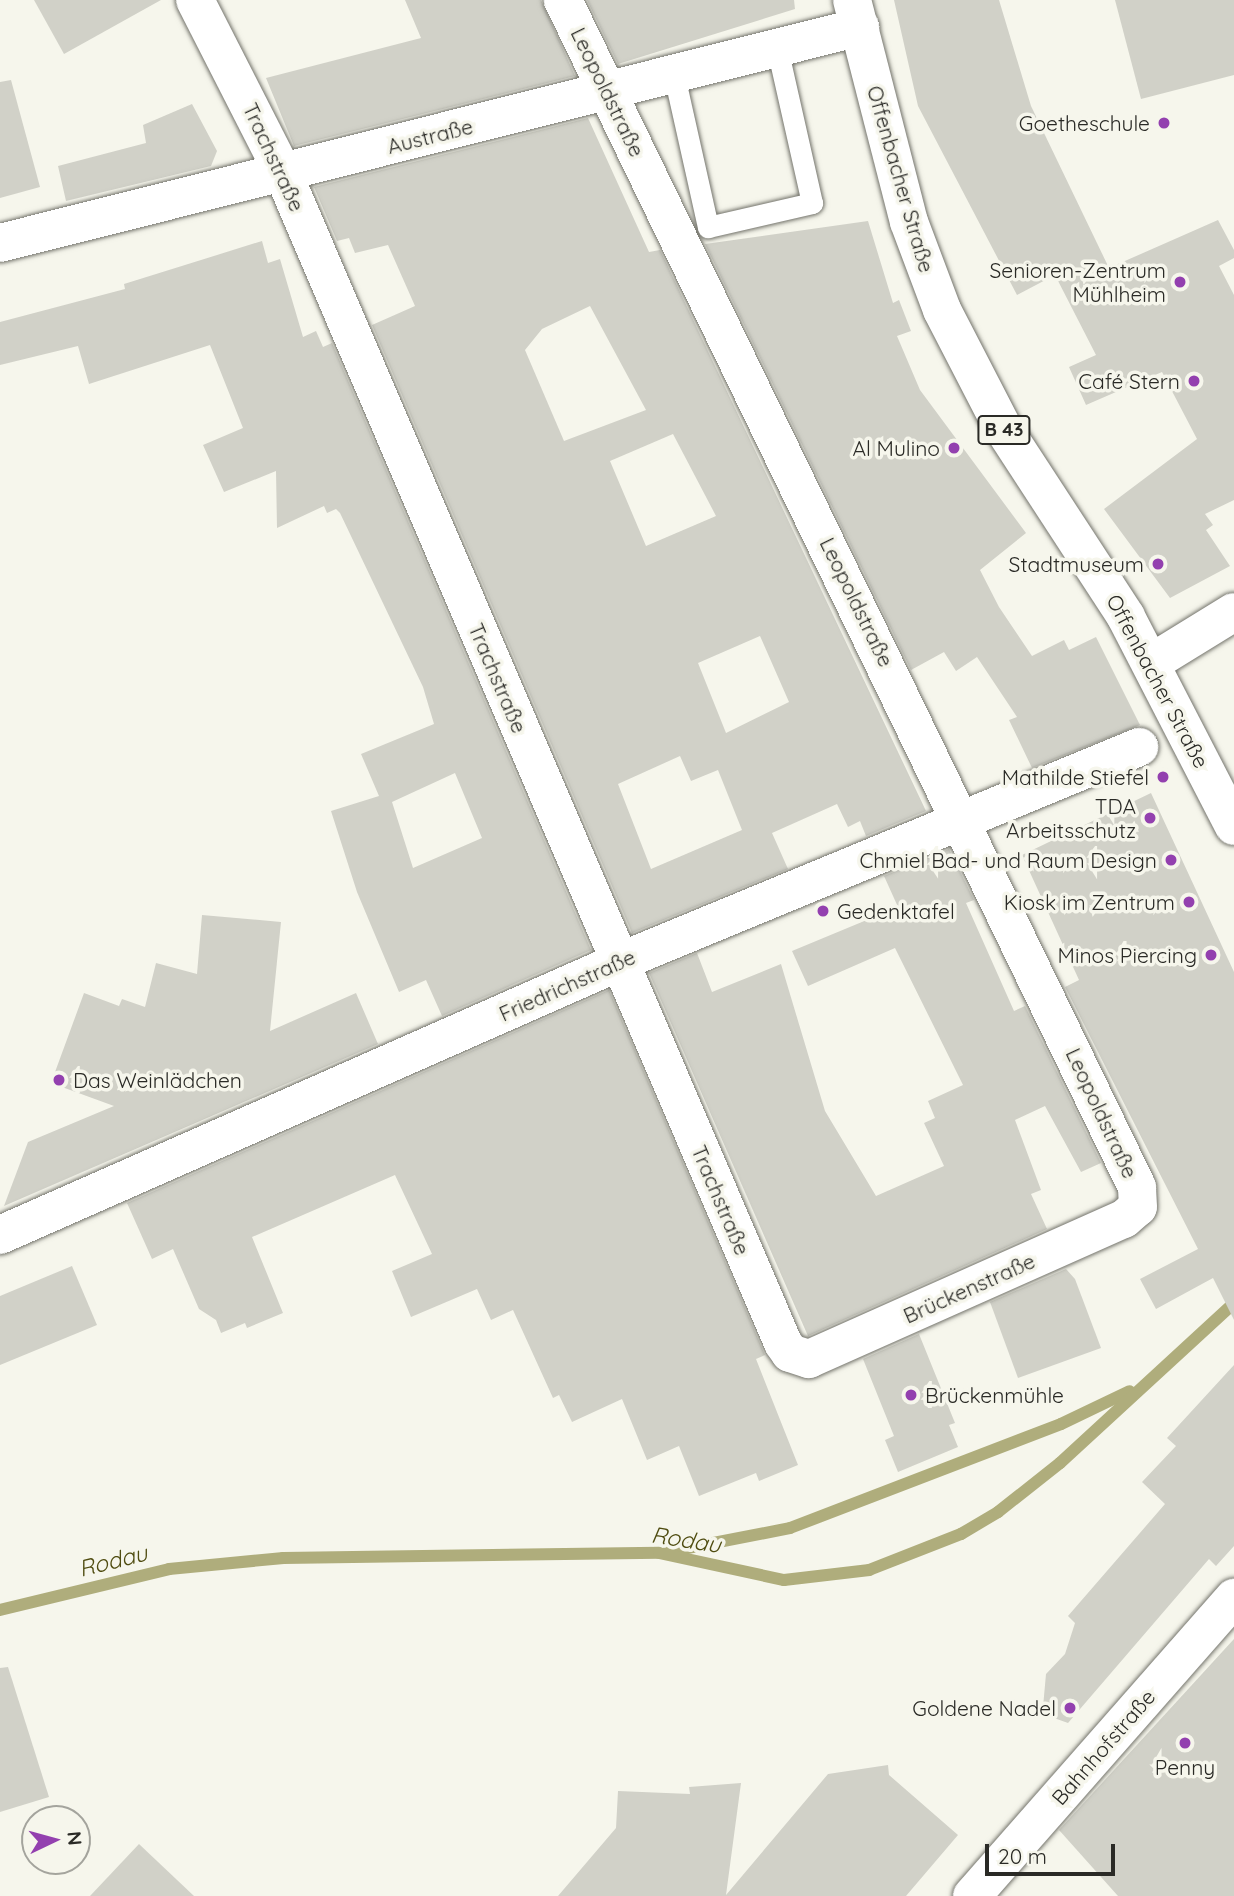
<!DOCTYPE html>
<meta charset="utf-8">
<style>
body{margin:0}
#map{position:relative;width:1234px;height:1896px;overflow:hidden;background:#f6f6ec;font-family:Quicksand,sans-serif}
div>[style]{position:absolute}
.stream>*{height:12px;margin:-6px;padding:0 6px;transform-origin:6px;border-radius:6px;background:#afad7c}
.building>*{inset:0;background:#d1d1c8}
.roads{filter:drop-shadow(0 0 2px #73736b) drop-shadow(0 0 2px #73736b)}
.service>*{height:21px;margin:-10.5px;padding:0 10.5px;transform-origin:10.5px;border-radius:10.5px;background:#fff}
.minor>*{height:38px;margin:-19px;padding:0 19px;transform-origin:19px;border-radius:19px;background:#fff}
.primary>*{height:38px;margin:-19px;padding:0 19px;transform-origin:19px;border-radius:19px;background:#fff}
.dots>*{width:19px;height:19px;translate:-50% -50%;box-sizing:border-box;border:4px solid #f6f6ec;border-radius:50%}
span{translate:-50% -50%;white-space:nowrap;text-align:center;line-height:1.15;-webkit-text-stroke:7px #f6f6ec;paint-order:stroke}
.shield-label span{padding:2px 5px;background:#f6f6ec;border:2px solid;border-radius:5px;-webkit-text-stroke-width:0}
.shield-label{font-size:19px;color:#2a2a26;font-weight:700}
.street-label{font-size:21px;color:#2a2a26}
.poi-label{font-size:21px;color:#2a2a26}
.right{translate:-100% -50%;text-align:right}
.left{translate:0 -50%;text-align:left}
.water-label{font-size:23px;color:#4f4c10;font-style:italic}
.north{position:absolute;left:21px;top:1805px;width:70px;height:70px;box-sizing:border-box;background:#f6f6ec;border:2px solid #a4a49d;border-radius:50%;rotate:85deg;font-size:19px;font-weight:700;line-height:28px;text-align:center;color:#2a2a26}
.north::after{content:'';display:block;margin:auto;width:24px;height:32px;background:#9340af;clip-path:polygon(50% 0,100% 100%,50% 72%,0 100%)}
.scale{position:absolute;left:985px;top:1844px;width:130px;height:32px;box-sizing:border-box;border:4px solid #2a2a26;border-top:0;padding-left:9px;font-size:21px;line-height:24px;white-space:nowrap;color:#2a2a26;-webkit-text-stroke:5px #f6f6ec;paint-order:stroke}
</style>
<div id="map">
<div class="stream">
<i style="left:667px;top:1552px;width:125px;rotate:-11deg"></i>
<i style="left:790px;top:1528px;width:290px;rotate:-21deg"></i>
<i style="left:1061px;top:1424px;width:76px;rotate:-25.6deg"></i>
<i style="left:0;top:1610px;width:174px;rotate:-13.6deg"></i>
<i style="left:169px;top:1569px;width:115px;rotate:-5.5deg"></i>
<i style="left:283px;top:1558px;width:376px;rotate:-0.8deg"></i>
<i style="left:659px;top:1553px;width:128px;rotate:12.2deg"></i>
<i style="left:784px;top:1580px;width:86px;rotate:-6.7deg"></i>
<i style="left:869px;top:1570px;width:99px;rotate:-21.4deg"></i>
<i style="left:961px;top:1534px;width:43px;rotate:-30.7deg"></i>
<i style="left:998px;top:1512px;width:79px;rotate:-38.3deg"></i>
<i style="left:1060px;top:1463px;width:236px;rotate:-42.6deg"></i>
</div>
<div class="building">
<i style="clip-path:polygon(34px 0,161px 0,64px 54px)"></i>
<i style="clip-path:polygon(405px 0,541px 0,575px 76px,294px 146px,266px 78px,421px 38px)"></i>
<i style="clip-path:polygon(587px 0,794px 0,795px 9px,618px 64px)"></i>
<i style="clip-path:polygon(894px 0,999px 0,1031px 106px,1109px 268px,1218px 220px,1234px 250px,1234px 258px,1219px 266px,1234px 295px,1234px 500px,1205px 514px,1213px 525px,1206px 530px,1230px 566px,1170px 598px,1104px 509px,1197px 439px,1162px 372px,1086px 405px,1069px 367px,1096px 355px,1055px 275px,1017px 295px,918px 106px)"></i>
<i style="clip-path:polygon(1115px 0,1234px 0,1234px 75px,1141px 99px)"></i>
<i style="clip-path:polygon(11px 80px,40px 187px,0 198px,0 82px)"></i>
<i style="clip-path:polygon(192px 104px,217px 151px,211px 166px,66px 201px,58px 166px,146px 143px,143px 125px)"></i>
<i style="clip-path:polygon(evenodd,588px 118px,649px 252px,660px 250px,926px 811px,866px 836px,860px 821px,848px 827px,837px 804px,772px 833px,788px 869px,632px 933px,372px 325px,415px 306px,388px 245px,355px 253px,349px 238px,337px 241px,314px 187px,588px 118px,590px 306px,646px 410px,564px 441px,525px 350px,542px 329px,590px 306px,588px 118px,673px 434px,716px 516px,646px 546px,610px 461px,673px 434px,588px 118px,760px 636px,789px 702px,726px 733px,698px 663px,760px 636px,588px 118px,680px 756px,691px 781px,718px 770px,742px 830px,651px 869px,618px 784px,680px 756px)"></i>
<i style="clip-path:polygon(868px 221px,893px 303px,899px 300px,911px 331px,897px 336px,920px 390px,1026px 533px,980px 570px,999px 607px,1032px 656px,1064px 640px,1069px 650px,1096px 637px,1140px 725px,1032px 768px,1009px 720px,1017px 717px,977px 657px,956px 671px,944px 652px,911px 670px,705px 244px)"></i>
<i style="clip-path:polygon(evenodd,262px 241px,268px 263px,280px 259px,303px 337px,316px 331px,323px 347px,332px 343px,591px 950px,442px 1016px,426px 980px,399px 992px,357px 892px,331px 811px,379px 796px,361px 754px,434px 724px,423px 687px,340px 513px,336px 509px,327px 513px,324px 506px,277px 528px,276px 471px,224px 492px,203px 445px,243px 428px,210px 345px,89px 384px,78px 346px,0 365px,0 322px,125px 289px,124px 284px,262px 241px,455px 773px,482px 838px,413px 868px,392px 802px,455px 773px)"></i>
<i style="clip-path:polygon(1151px 793px,1234px 972px,1234px 1320px,1213px 1278px,1156px 1309px,1140px 1279px,1198px 1249px,1065px 987px,1079px 980px,1022px 855px)"></i>
<i style="clip-path:polygon(949px 849px,974px 900px,966px 903px,1014px 1011px,1025px 1006px,1101px 1163px,1081px 1172px,1045px 1106px,1015px 1120px,1041px 1190px,1031px 1194px,1047px 1229px,808px 1336px,649px 973px,697px 953px,712px 992px,781px 964px,825px 1111px,876px 1196px,944px 1166px,924px 1123px,935px 1118px,928px 1101px,963px 1085px,895px 948px,808px 986px,792px 951px,898px 907px,884px 876px)"></i>
<i style="clip-path:polygon(202px 915px,281px 922px,270px 1031px,356px 993px,378px 1044px,4px 1206px,28px 1142px,114px 1106px,51px 1083px,84px 993px,119px 1006px,122px 999px,145px 1007px,156px 963px,197px 974px)"></i>
<i style="clip-path:polygon(609px 990px,765px 1355px,756px 1359px,798px 1465px,759px 1481px,756px 1473px,699px 1496px,679px 1446px,647px 1460px,622px 1399px,572px 1422px,559px 1395px,553px 1398px,513px 1310px,491px 1320px,477px 1289px,411px 1317px,392px 1271px,432px 1254px,395px 1175px,252px 1237px,283px 1313px,247px 1328px,245px 1323px,221px 1333px,216px 1320px,199px 1309px,173px 1249px,152px 1259px,127px 1203px)"></i>
<i style="clip-path:polygon(72px 1266px,97px 1325px,0 1365px,0 1296px)"></i>
<i style="clip-path:polygon(1066px 1269px,1075px 1279px,1101px 1348px,1018px 1378px,990px 1302px)"></i>
<i style="clip-path:polygon(919px 1334px,955px 1423px,949px 1425px,958px 1447px,898px 1472px,885px 1440px,894px 1436px,863px 1359px)"></i>
<i style="clip-path:polygon(1234px 1365px,1234px 1546px,1216px 1566px,1209px 1559px,1068px 1723px,1054px 1718px,1043px 1707px,1046px 1674px,1065px 1654px,1075px 1623px,1068px 1616px,1165px 1504px,1142px 1482px,1176px 1446px,1167px 1438px)"></i>
<i style="clip-path:polygon(1234px 1639px,1234px 1896px,1118px 1896px,1059px 1830px)"></i>
<i style="clip-path:polygon(8px 1667px,49px 1797px,0 1812px,0 1668px)"></i>
<i style="clip-path:polygon(888px 1765px,889px 1775px,958px 1835px,906px 1896px,558px 1896px,616px 1828px,618px 1791px,690px 1794px,689px 1787px,741px 1783px,726px 1895px,828px 1774px)"></i>
<i style="clip-path:polygon(139px 1844px,194px 1896px,90px 1896px)"></i>
</div>
<div class="roads">
<div class="service">
<i style="left:674px;top:75px;width:156px;rotate:77.4deg"></i>
<i style="left:708px;top:227px;width:107px;rotate:-13deg"></i>
<i style="left:812px;top:203px;width:159px;rotate:-102.7deg"></i>
</div>
<div class="minor">
<i style="left:195px;top:0;width:194px;rotate:63deg"></i>
<i style="left:283px;top:173px;width:1272px;rotate:66.86deg"></i>
<i style="left:783px;top:1343px;width:12px;rotate:55deg"></i>
<i style="left:790px;top:1353px;width:20px;rotate:18deg"></i>
<i style="left:809px;top:1359px;width:345px;rotate:-24deg"></i>
<i style="left:1124px;top:1219px;width:18px;rotate:-41deg"></i>
<i style="left:1138px;top:1207px;width:20px;rotate:-93deg"></i>
<i style="left:1137px;top:1187px;width:1319px;rotate:-115.81deg"></i>
<i style="left:0;top:243px;width:887px;rotate:-14.1deg"></i>
<i style="left:1151px;top:663px;width:97px;rotate:-31.6deg"></i>
<i style="left:0;top:1235px;width:677px;rotate:-23.8deg"></i>
<i style="left:619px;top:962px;width:563px;rotate:-22.46deg"></i>
<i style="left:972px;top:1896px;width:397px;rotate:-48.7deg"></i>
</div>
<div class="primary">
<i style="left:852px;top:0;width:229px;rotate:75.6deg"></i>
<i style="left:909px;top:222px;width:94px;rotate:69.4deg"></i>
<i style="left:942px;top:310px;width:133px;rotate:62.7deg"></i>
<i style="left:1003px;top:428px;width:225px;rotate:56.9deg"></i>
<i style="left:1126px;top:617px;width:235px;rotate:62.7deg"></i>
</div>
</div>
<div class="dots">
<i style="left:1164px;top:123px;background:#9340af"></i>
<i style="left:1180px;top:282px;background:#9340af"></i>
<i style="left:1194px;top:381px;background:#9340af"></i>
<i style="left:954px;top:448px;background:#9340af"></i>
<i style="left:1158px;top:564px;background:#9340af"></i>
<i style="left:1163px;top:777px;background:#9340af"></i>
<i style="left:1150px;top:818px;background:#9340af"></i>
<i style="left:1171px;top:860px;background:#9340af"></i>
<i style="left:1189px;top:902px;background:#9340af"></i>
<i style="left:823px;top:911px;background:#9340af"></i>
<i style="left:1211px;top:955px;background:#9340af"></i>
<i style="left:59px;top:1080px;background:#9340af"></i>
<i style="left:911px;top:1395px;background:#9340af"></i>
<i style="left:1070px;top:1708px;background:#9340af"></i>
<i style="left:1185px;top:1743px;background:#9340af"></i>
</div>
<div class="shield-label">
<span style="left:1004px;top:430px">B 43</span>
</div>
<div class="street-label">
<span style="left:608px;top:92px;rotate:64deg">Leopoldstraße</span>
<span style="left:430px;top:136px;rotate:-14deg">Austraße</span>
<span style="left:274px;top:157px;rotate:65deg">Trachstraße</span>
<span style="left:901px;top:179px;rotate:74deg">Offenbacher Straße</span>
<span style="left:857px;top:602px;rotate:64deg">Leopoldstraße</span>
<span style="left:498px;top:678px;rotate:67deg">Trachstraße</span>
<span style="left:1158px;top:681px;rotate:62deg">Offenbacher Straße</span>
<span style="left:567px;top:985px;rotate:-24deg">Friedrichstraße</span>
<span style="left:1102px;top:1113px;rotate:65deg">Leopoldstraße</span>
<span style="left:721px;top:1200px;rotate:67deg">Trachstraße</span>
<span style="left:969px;top:1288px;rotate:-24deg">Brückenstraße</span>
<span style="left:1103px;top:1747px;rotate:-49deg">Bahnhofstraße</span>
</div>
<div class="poi-label">
<span class="right" style="left:1150px;top:123px">Goetheschule</span>
<span class="right" style="left:1166px;top:282px">Senioren-Zentrum<br>Mühlheim</span>
<span class="right" style="left:1180px;top:381px">Café Stern</span>
<span class="right" style="left:940px;top:448px">Al Mulino</span>
<span class="right" style="left:1144px;top:564px">Stadtmuseum</span>
<span class="right" style="left:1149px;top:777px">Mathilde Stiefel</span>
<span class="right" style="left:1136px;top:818px">TDA<br>Arbeitsschutz</span>
<span class="right" style="left:1157px;top:860px">Chmiel Bad- und Raum Design</span>
<span class="right" style="left:1175px;top:902px">Kiosk im Zentrum</span>
<span class="left" style="left:837px;top:911px">Gedenktafel</span>
<span class="right" style="left:1197px;top:955px">Minos Piercing</span>
<span class="left" style="left:73px;top:1080px">Das Weinlädchen</span>
<span class="left" style="left:925px;top:1395px">Brückenmühle</span>
<span class="right" style="left:1056px;top:1708px">Goldene Nadel</span>
<span style="left:1185px;top:1767px">Penny</span>
</div>
<div class="water-label">
<span style="left:686px;top:1540px;rotate:9deg">Rodau</span>
<span style="left:113px;top:1561px;rotate:-14deg">Rodau</span>
</div>
<div class="north">N</div>
<div class="scale">20 m</div>
</div>
